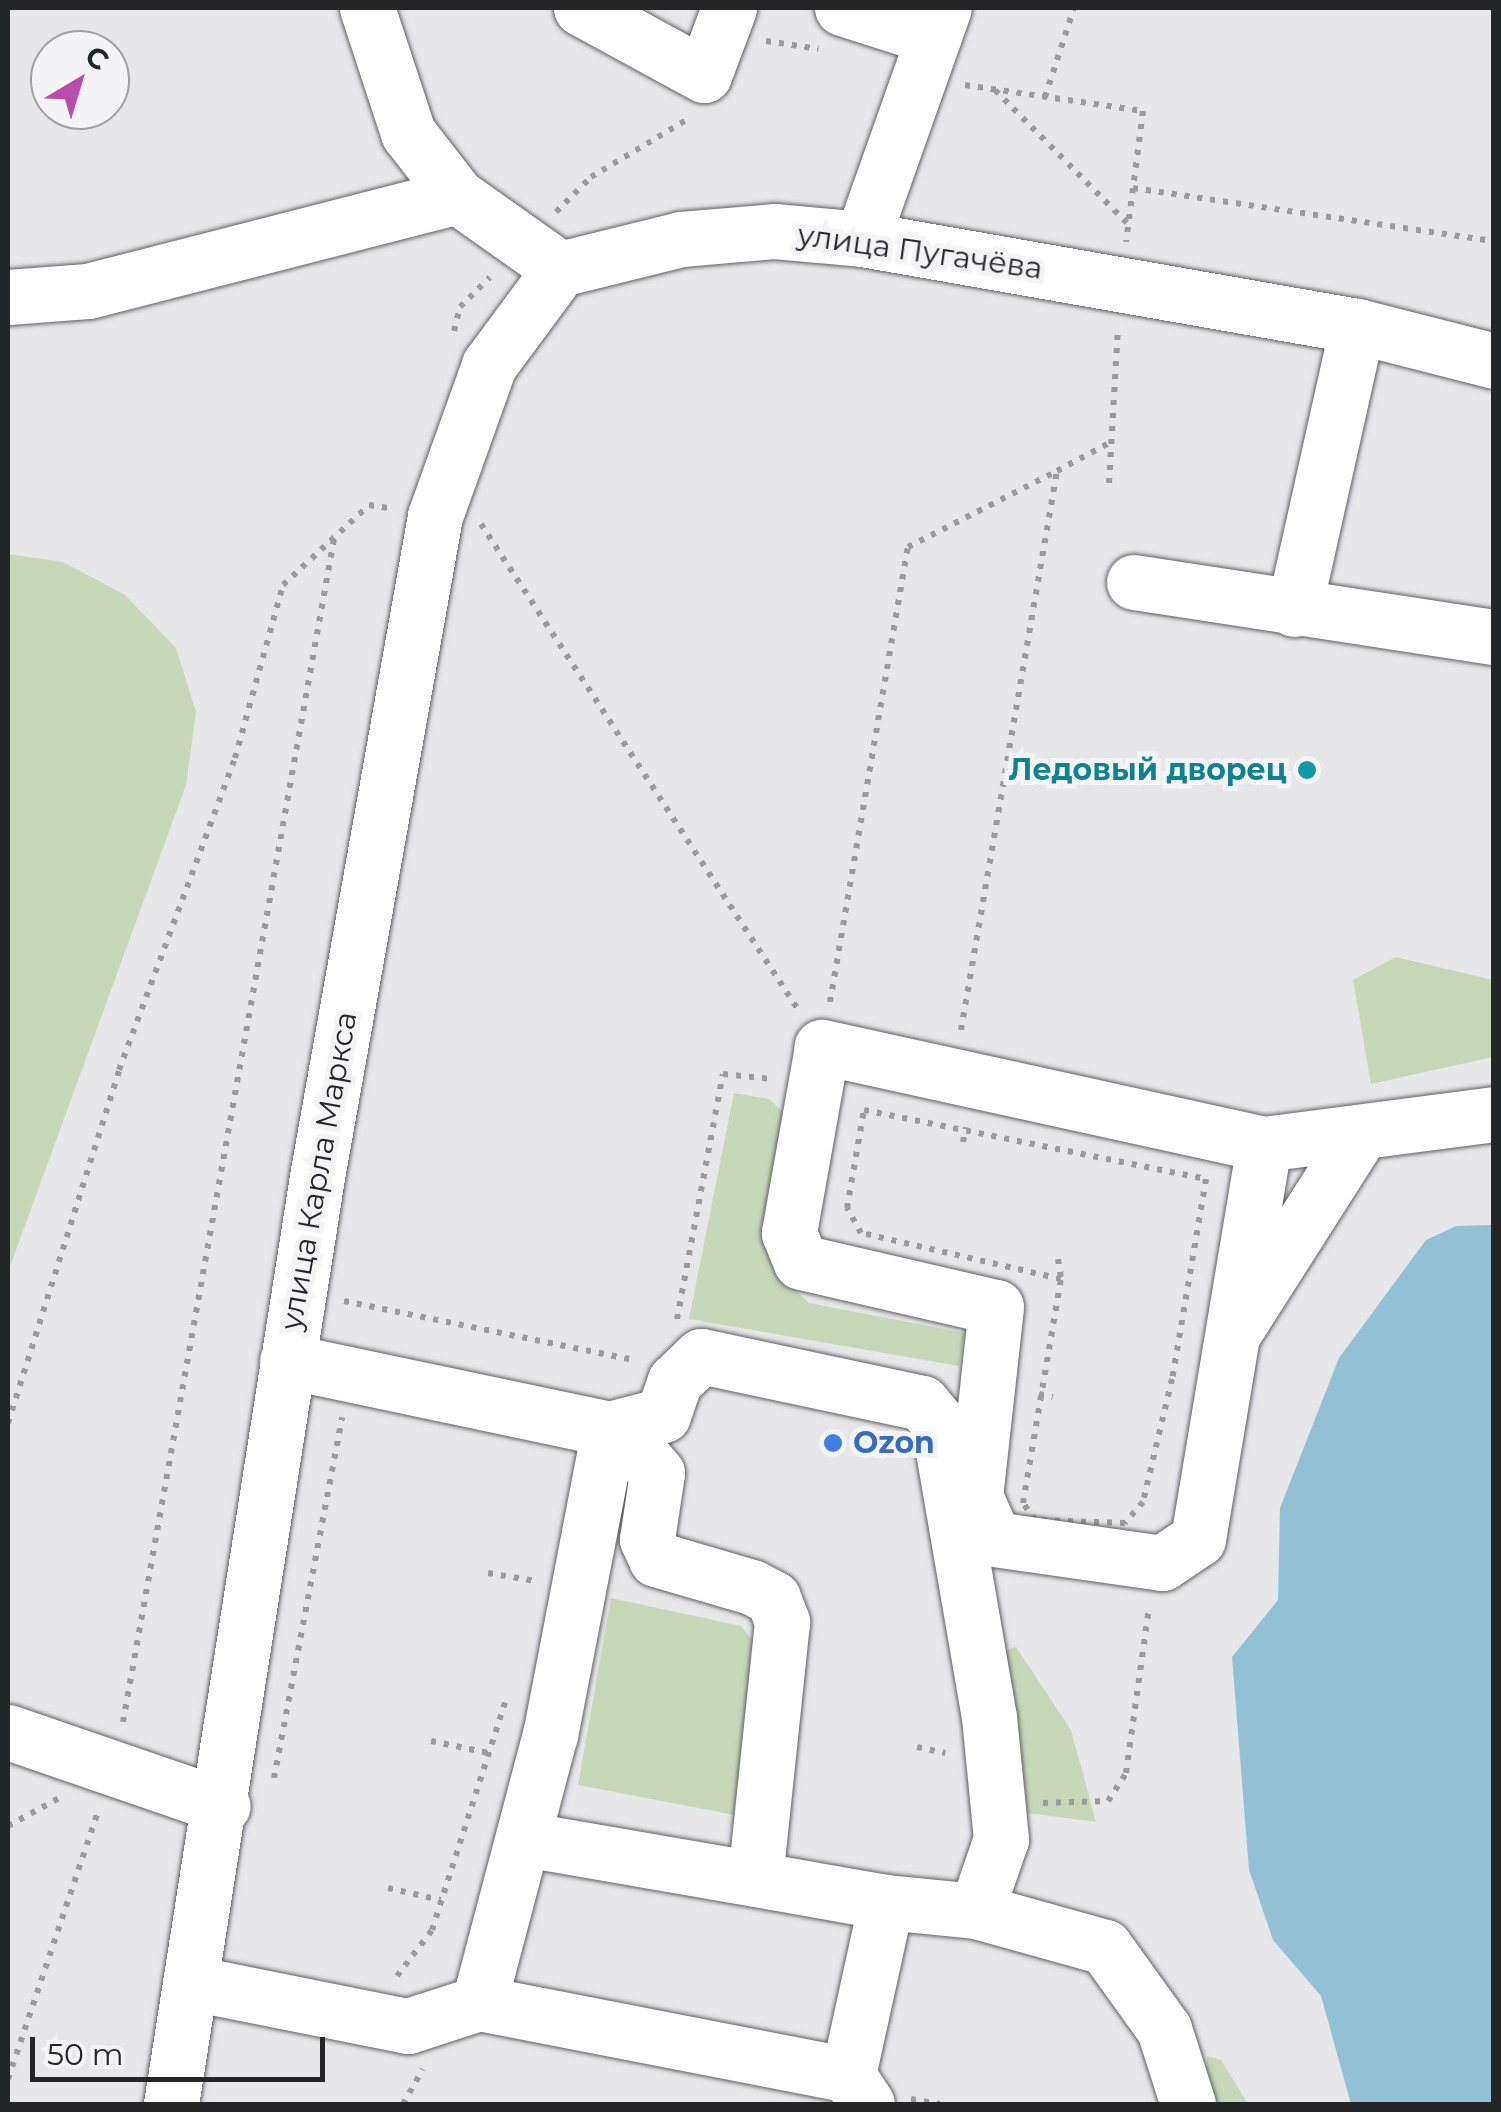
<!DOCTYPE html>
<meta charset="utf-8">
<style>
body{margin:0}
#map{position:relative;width:1501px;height:2112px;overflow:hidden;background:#e7e7ea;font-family:Montserrat,sans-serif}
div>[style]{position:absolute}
.green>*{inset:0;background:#c7d8b9}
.water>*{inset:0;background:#92c1d6}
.path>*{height:6px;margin-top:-3px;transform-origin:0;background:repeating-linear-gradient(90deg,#9b9b9d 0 5px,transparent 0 13px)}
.roads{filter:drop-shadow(0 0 2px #5f5f62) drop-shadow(0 0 2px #5f5f62)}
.minor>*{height:55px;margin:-27.5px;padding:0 27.5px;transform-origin:27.5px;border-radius:27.5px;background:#fff}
.dots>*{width:28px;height:28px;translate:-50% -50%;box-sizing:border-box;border:5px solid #f4f4f7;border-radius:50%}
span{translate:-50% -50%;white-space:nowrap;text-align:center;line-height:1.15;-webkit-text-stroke:10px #f4f4f7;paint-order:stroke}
.street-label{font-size:30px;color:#242526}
.culture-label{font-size:30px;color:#0d838f;font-weight:700}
.right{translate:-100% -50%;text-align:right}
.shop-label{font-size:30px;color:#366cbe;font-weight:700}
.left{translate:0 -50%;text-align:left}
.frame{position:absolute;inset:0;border:10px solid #242526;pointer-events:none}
.north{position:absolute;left:30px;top:30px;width:100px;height:100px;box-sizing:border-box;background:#f4f4f7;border:2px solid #a1a1a3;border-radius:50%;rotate:38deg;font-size:28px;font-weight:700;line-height:40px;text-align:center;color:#242526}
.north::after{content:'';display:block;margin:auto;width:35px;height:45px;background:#b84dae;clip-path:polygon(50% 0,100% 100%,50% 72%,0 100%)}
.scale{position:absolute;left:30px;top:2037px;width:295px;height:45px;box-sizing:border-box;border:5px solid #242526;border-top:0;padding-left:12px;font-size:30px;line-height:35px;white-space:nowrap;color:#242526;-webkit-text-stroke:8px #f4f4f7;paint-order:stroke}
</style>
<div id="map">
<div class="green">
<i style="clip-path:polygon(8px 554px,63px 562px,125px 595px,176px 648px,196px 712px,186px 785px,8px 1272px)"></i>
<i style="clip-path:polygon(1396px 957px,1493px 980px,1493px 1057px,1371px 1084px,1353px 980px)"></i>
<i style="clip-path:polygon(734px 1093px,769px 1099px,783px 1112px,778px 1270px,793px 1288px,809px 1303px,965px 1333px,959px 1366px,689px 1319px)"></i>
<i style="clip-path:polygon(611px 1598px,741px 1626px,753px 1641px,740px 1816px,578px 1785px)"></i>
<i style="clip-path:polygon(1016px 1647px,1071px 1730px,1096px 1822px,1028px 1813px,1006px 1650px)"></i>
<i style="clip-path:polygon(1207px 2056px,1221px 2060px,1248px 2104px,1206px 2104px)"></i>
</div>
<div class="water">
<i style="clip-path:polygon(1493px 1225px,1493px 2104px,1351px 2104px,1321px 1996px,1273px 1940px,1249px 1870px,1232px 1657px,1278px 1600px,1280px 1508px,1339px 1358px,1426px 1240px,1456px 1226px)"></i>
</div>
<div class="path">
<i style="left:766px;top:41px;width:53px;rotate:8.7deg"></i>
<i style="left:965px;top:85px;width:180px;rotate:8.3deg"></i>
<i style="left:1143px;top:111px;width:132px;rotate:97.4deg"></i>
<i style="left:995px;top:90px;width:189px;rotate:45.2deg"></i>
<i style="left:1045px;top:97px;width:94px;rotate:-72deg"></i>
<i style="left:1133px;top:188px;width:365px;rotate:8.4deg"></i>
<i style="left:556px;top:212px;width:49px;rotate:-45deg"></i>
<i style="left:591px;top:177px;width:113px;rotate:-30.9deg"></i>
<i style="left:454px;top:331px;width:25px;rotate:-76deg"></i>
<i style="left:460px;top:307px;width:42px;rotate:-45deg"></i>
<i style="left:1109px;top:483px;width:154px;rotate:-86.7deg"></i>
<i style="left:481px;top:524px;width:578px;rotate:56.86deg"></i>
<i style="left:830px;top:1002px;width:462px;rotate:-80.3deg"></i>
<i style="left:908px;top:547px;width:167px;rotate:-27deg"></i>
<i style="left:961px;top:1030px;width:567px;rotate:-80.26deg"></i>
<i style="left:1057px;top:471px;width:61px;rotate:-28.2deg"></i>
<i style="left:864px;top:1110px;width:349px;rotate:11.4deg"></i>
<i style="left:1206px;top:1179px;width:203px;rotate:99.6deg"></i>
<i style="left:1172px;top:1379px;width:126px;rotate:103.3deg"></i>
<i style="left:1143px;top:1502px;width:28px;rotate:131deg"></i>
<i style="left:1125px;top:1523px;width:90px;rotate:-178.1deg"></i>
<i style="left:1035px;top:1520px;width:21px;rotate:-125deg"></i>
<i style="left:1023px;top:1503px;width:227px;rotate:-80.4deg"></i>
<i style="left:1061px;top:1279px;width:205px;rotate:-167deg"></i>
<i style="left:861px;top:1233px;width:29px;rotate:-119deg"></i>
<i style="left:847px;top:1208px;width:99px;rotate:-80.2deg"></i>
<i style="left:963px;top:1142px;width:15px;rotate:-79deg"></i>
<i style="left:1058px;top:1259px;width:20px;rotate:81deg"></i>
<i style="left:344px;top:1301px;width:297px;rotate:11.5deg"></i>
<i style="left:677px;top:1319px;width:249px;rotate:-79.4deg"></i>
<i style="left:723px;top:1074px;width:48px;rotate:5.9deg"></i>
<i style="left:1039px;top:1394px;width:14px;rotate:12deg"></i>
<i style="left:8px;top:1423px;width:370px;rotate:-72.5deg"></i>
<i style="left:119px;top:1070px;width:333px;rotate:-69.6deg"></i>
<i style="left:235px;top:758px;width:180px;rotate:-74.5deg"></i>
<i style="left:283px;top:585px;width:117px;rotate:-42.9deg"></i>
<i style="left:369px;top:505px;width:24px;rotate:9deg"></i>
<i style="left:488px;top:1573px;width:49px;rotate:9.5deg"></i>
<i style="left:123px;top:1722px;width:1202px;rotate:-79.89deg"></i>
<i style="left:431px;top:1741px;width:59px;rotate:11.7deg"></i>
<i style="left:917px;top:1747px;width:29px;rotate:12deg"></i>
<i style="left:274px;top:1778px;width:367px;rotate:-79.3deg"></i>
<i style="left:1043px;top:1803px;width:65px;rotate:-1.8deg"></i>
<i style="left:1108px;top:1801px;width:33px;rotate:-57deg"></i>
<i style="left:1126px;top:1773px;width:168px;rotate:-82.1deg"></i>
<i style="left:8px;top:1826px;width:58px;rotate:-28.8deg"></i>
<i style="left:388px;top:1888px;width:54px;rotate:12.8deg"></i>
<i style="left:397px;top:1976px;width:58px;rotate:-52.7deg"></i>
<i style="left:432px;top:1930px;width:239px;rotate:-72.2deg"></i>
<i style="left:8px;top:2079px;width:283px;rotate:-71.4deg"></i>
<i style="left:911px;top:2099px;width:29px;rotate:10deg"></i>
<i style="left:403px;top:2104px;width:40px;rotate:-60.3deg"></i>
</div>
<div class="roads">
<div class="minor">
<i style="left:367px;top:8px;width:132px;rotate:71.8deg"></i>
<i style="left:408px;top:133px;width:80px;rotate:52.1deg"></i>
<i style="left:457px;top:196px;width:126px;rotate:35.3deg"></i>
<i style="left:560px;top:269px;width:125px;rotate:-13.9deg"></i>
<i style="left:681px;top:239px;width:93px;rotate:-4.9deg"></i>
<i style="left:774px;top:231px;width:88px;rotate:5.2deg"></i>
<i style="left:862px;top:239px;width:503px;rotate:9.97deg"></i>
<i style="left:1357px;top:326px;width:141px;rotate:14.3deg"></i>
<i style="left:581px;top:8px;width:140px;rotate:28.6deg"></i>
<i style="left:704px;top:75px;width:72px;rotate:-69.5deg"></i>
<i style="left:842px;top:8px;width:96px;rotate:17.7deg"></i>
<i style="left:862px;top:239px;width:245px;rotate:-70.5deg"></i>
<i style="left:8px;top:297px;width:80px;rotate:-4.3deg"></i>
<i style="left:88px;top:291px;width:381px;rotate:-14.4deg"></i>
<i style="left:1134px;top:582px;width:364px;rotate:8.7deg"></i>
<i style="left:1294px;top:609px;width:290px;rotate:-77.4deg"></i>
<i style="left:1264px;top:1144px;width:453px;rotate:-167.6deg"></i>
<i style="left:822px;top:1047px;width:189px;rotate:100.1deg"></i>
<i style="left:789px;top:1233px;width:31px;rotate:68deg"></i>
<i style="left:801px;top:1262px;width:200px;rotate:13deg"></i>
<i style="left:996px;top:1307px;width:190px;rotate:96.3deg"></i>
<i style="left:975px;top:1496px;width:47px;rotate:66.2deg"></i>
<i style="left:994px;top:1539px;width:170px;rotate:8.1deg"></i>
<i style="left:1162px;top:1563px;width:43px;rotate:-33.7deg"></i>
<i style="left:1198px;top:1539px;width:400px;rotate:-80.5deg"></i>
<i style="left:1264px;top:1144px;width:232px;rotate:-7.4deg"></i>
<i style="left:1236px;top:1329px;width:229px;rotate:-57.5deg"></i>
<i style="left:287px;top:1361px;width:329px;rotate:11.9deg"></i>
<i style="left:609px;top:1429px;width:311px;rotate:100.9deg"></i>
<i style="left:550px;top:1734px;width:278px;rotate:104.8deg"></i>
<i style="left:609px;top:1429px;width:56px;rotate:-14.5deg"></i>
<i style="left:663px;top:1415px;width:36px;rotate:-71deg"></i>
<i style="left:675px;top:1381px;width:36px;rotate:-44deg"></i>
<i style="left:701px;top:1356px;width:226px;rotate:12deg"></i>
<i style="left:922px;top:1403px;width:25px;rotate:50deg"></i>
<i style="left:938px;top:1422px;width:299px;rotate:80.2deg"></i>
<i style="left:989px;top:1717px;width:123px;rotate:84.4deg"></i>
<i style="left:1001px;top:1839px;width:76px;rotate:109.1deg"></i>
<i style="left:976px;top:1911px;width:134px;rotate:15.6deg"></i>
<i style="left:1105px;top:1947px;width:101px;rotate:54.3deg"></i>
<i style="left:1164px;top:2029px;width:79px;rotate:72.3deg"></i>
<i style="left:622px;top:1432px;width:54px;rotate:49.5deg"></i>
<i style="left:657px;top:1473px;width:67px;rotate:98.6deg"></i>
<i style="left:647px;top:1539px;width:22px;rotate:66deg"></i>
<i style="left:656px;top:1559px;width:100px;rotate:16.3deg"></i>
<i style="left:752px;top:1587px;width:24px;rotate:28deg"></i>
<i style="left:773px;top:1598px;width:26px;rotate:69deg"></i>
<i style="left:782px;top:1622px;width:258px;rotate:96deg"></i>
<i style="left:755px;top:1879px;width:133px;rotate:10deg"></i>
<i style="left:8px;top:1732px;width:227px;rotate:19deg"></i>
<i style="left:524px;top:1839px;width:234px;rotate:9.8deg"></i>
<i style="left:192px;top:1983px;width:220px;rotate:11.3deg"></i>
<i style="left:408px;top:2026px;width:75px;rotate:-17.9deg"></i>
<i style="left:479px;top:2003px;width:376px;rotate:11deg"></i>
<i style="left:171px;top:2104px;width:945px;rotate:-81.05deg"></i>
<i style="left:318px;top:1171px;width:665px;rotate:-79.87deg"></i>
<i style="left:435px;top:516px;width:160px;rotate:-70.3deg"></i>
<i style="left:489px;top:365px;width:119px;rotate:-53.5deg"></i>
<i style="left:867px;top:2104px;width:35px;rotate:-123deg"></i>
<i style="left:848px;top:2075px;width:177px;rotate:-77.6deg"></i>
<i style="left:886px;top:1902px;width:90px;rotate:5.7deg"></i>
</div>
</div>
<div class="dots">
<i style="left:1307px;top:770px;background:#0f9aa8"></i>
<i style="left:833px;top:1443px;background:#3f7fe0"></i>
</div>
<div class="street-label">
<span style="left:920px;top:252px;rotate:8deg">улица Пугачёва</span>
<span style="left:319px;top:1171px;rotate:-80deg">улица Карла Маркса</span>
</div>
<div class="culture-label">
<span class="right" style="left:1287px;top:770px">Ледовый дворец</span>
</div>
<div class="shop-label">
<span class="left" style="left:853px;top:1443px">Ozon</span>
</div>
<div class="frame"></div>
<div class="north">С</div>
<div class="scale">50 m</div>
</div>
